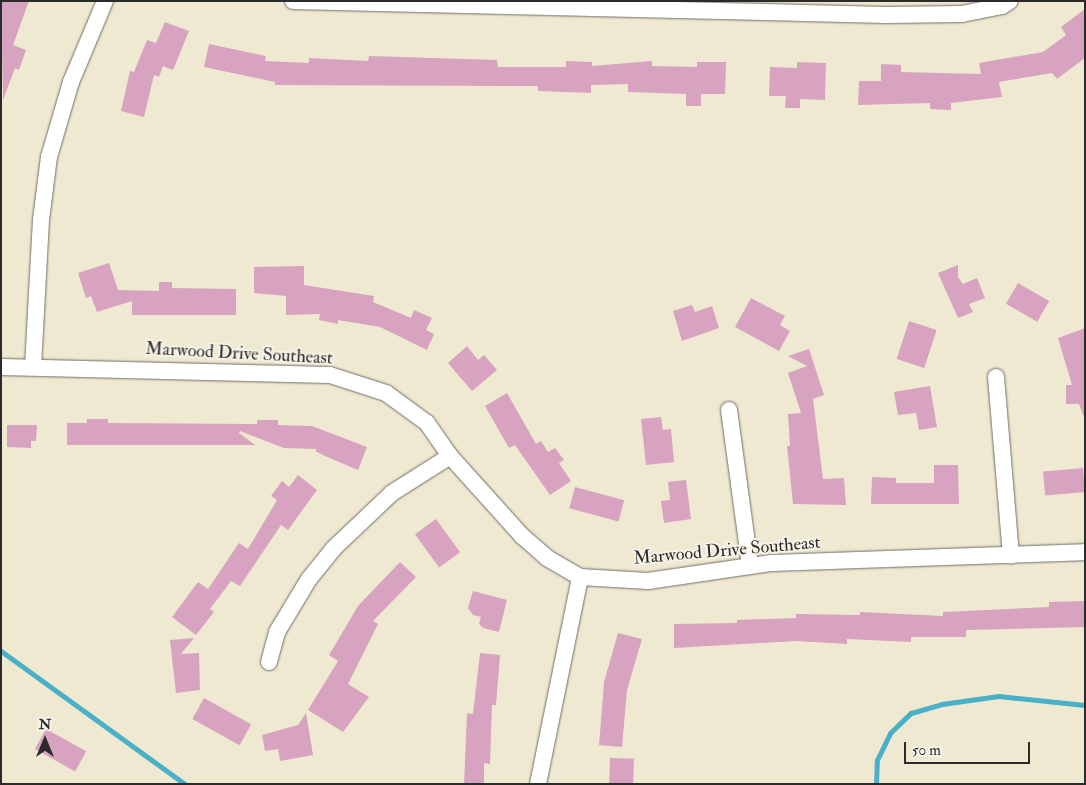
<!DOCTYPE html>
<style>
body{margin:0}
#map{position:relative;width:1086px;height:785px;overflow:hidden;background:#f0e9d2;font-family:"IM FELL Double Pica",serif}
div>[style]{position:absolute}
.stream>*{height:5px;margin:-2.5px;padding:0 2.5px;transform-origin:2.5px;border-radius:2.5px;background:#49b0c8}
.building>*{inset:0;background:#d8a3c1;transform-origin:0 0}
.roads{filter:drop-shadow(0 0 1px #706e65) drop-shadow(0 0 1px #706e65)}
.minor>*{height:16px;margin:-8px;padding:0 8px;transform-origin:8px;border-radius:8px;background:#fff}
span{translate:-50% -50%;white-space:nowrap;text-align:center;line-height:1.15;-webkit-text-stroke:4px #f7f3e8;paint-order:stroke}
.street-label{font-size:18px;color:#2b2b2b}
.frame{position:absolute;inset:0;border:2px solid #2b2b2b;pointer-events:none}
.north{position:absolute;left:20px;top:715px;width:50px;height:50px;-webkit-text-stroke:4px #f7f3e8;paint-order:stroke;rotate:0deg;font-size:14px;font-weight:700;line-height:20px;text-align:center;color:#2b2b2b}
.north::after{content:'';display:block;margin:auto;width:18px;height:22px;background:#2b2b2b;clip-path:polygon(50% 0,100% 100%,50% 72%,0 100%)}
.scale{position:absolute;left:904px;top:742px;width:126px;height:22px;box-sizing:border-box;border:2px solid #2b2b2b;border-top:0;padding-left:6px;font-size:15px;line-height:18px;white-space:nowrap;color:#2b2b2b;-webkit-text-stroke:4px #f7f3e8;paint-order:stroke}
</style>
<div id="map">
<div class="stream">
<i style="left:1px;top:651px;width:227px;rotate:35.9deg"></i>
<i style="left:876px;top:784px;width:24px;rotate:-88deg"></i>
<i style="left:877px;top:760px;width:30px;rotate:-64deg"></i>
<i style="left:890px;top:733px;width:29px;rotate:-44deg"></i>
<i style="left:911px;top:713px;width:32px;rotate:-16deg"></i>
<i style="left:942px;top:704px;width:57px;rotate:-8.1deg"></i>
<i style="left:998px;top:696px;width:87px;rotate:5.9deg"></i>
</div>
<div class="building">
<i style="clip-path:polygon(1px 1px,29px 1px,13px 45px,26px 50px,19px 70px,15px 68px,3px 100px)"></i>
<i style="clip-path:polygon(1085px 9px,1085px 58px,1057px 79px,1052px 73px,999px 82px,1002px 97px,951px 103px,951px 110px,930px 109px,930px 103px,858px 105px,859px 81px,881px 81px,881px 64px,901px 65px,901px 72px,981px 74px,979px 63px,1043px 52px,1066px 35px,1061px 27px)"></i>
<i style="clip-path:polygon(165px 22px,189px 31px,173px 70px,163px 66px,159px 77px,154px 75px,144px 117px,121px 111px,130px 71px,134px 72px,147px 40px,156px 43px)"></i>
<i style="clip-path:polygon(209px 44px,266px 56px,265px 61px,309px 63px,309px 58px,368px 61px,369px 56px,497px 60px,498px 67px,566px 67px,566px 61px,592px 62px,592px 66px,652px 61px,652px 66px,697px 67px,697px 62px,726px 62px,725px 94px,701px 94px,701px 106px,686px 106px,686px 94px,628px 92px,628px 84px,591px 85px,591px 93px,538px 91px,538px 86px,275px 85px,275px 82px,204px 67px)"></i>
<i style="clip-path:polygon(797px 62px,826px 63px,825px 100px,800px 99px,800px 108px,785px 108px,786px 96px,769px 96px,770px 67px,797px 68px)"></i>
<i style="clip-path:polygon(109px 263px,118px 290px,159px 291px,159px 282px,172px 282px,172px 288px,236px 289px,236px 315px,132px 315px,132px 301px,97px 312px,91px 296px,86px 298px,78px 273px)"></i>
<i style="clip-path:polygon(958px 265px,958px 277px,963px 284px,977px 278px,985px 298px,969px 304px,973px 312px,958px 318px,938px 273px)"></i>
<i style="clip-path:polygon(304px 266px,304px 285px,374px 296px,373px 302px,411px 318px,414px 310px,432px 318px,426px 330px,434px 334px,427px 350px,380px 327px,338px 320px,338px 324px,319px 320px,320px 314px,286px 315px,286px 296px,254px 293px,254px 267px)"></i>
<i style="left:1018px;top:283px;width:36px;height:24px;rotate:30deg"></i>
<i style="clip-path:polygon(751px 298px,785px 316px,780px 325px,790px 331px,779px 351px,735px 327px)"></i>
<i style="clip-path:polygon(692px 305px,695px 312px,712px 306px,719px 328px,682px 341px,673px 311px)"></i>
<i style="left:909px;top:321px;width:29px;height:40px;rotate:18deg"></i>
<i style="clip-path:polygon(1085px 328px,1085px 415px,1083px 415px,1079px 404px,1066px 404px,1066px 385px,1072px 385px,1058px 338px)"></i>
<i style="clip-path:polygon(467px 346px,478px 360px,484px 355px,497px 370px,472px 391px,448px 363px)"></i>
<i style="clip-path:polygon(809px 349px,824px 395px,813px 399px,823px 479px,844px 478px,846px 505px,793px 504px,787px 446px,790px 446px,788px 414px,801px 413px,788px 373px,807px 366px,788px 356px)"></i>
<i style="clip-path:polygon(930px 386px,937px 427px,919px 430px,916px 413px,898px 415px,894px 392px)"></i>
<i style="clip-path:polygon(507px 393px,536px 444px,541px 441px,548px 452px,555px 448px,564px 460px,559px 463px,571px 481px,550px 495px,515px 445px,509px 448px,485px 406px)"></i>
<i style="clip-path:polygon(661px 417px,663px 430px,671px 429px,674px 462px,646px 465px,641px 419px)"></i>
<i style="clip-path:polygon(87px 419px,108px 419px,108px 423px,257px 424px,257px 420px,278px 420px,278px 425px,312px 426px,367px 447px,358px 470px,325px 456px,315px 451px,317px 449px,284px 448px,240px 431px,239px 433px,255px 445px,67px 445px,67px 423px,87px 423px)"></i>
<i style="clip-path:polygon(7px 425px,37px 425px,36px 441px,31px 441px,31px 448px,7px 447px)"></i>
<i style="clip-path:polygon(934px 465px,958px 465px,959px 504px,871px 504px,872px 477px,896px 478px,896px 483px,934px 483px)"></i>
<i style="left:1083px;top:468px;width:24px;height:40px;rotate:85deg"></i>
<i style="clip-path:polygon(298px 475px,317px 490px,288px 530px,281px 525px,240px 586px,231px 581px,210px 609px,214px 612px,196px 635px,172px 617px,198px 582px,208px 589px,239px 543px,248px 549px,277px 500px,271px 496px,282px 481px,289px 487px)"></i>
<i style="clip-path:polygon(686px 480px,691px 519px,664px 523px,661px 501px,670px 500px,668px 482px)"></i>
<i style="left:575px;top:487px;width:51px;height:22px;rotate:15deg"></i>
<i style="left:436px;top:519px;width:41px;height:26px;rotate:54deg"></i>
<i style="clip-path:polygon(400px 562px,416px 577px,373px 621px,378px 624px,348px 684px,369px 697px,343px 732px,308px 710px,338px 661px,329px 655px,358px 606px)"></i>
<i style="clip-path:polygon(473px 591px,507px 600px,499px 632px,483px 628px,479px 624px,481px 617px,473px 615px,468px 608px)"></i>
<i style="clip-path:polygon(1085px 601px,1085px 627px,966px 630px,966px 637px,911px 637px,911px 642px,847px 639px,847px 644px,796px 641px,674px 648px,674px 624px,737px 623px,737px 620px,796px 618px,796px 614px,860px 615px,860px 612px,943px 616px,943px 612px,1049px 607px,1049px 602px)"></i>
<i style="clip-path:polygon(618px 633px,642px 639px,627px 690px,622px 747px,599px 745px,604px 682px)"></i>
<i style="clip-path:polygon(194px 638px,181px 654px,199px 653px,200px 690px,176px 693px,170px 640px)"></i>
<i style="clip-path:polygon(480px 653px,500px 655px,496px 705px,492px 705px,490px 764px,484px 763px,484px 784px,464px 784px,467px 713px,473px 714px)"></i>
<i style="left:204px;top:698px;width:54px;height:24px;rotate:29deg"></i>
<i style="clip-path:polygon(306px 713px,313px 755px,280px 761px,278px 749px,265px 751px,262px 735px,298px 725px)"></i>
<i style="left:46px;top:729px;width:46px;height:23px;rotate:29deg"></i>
<i style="left:610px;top:758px;width:24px;height:26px;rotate:2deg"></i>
</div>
<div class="roads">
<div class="minor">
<i style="left:293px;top:1px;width:593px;rotate:1.35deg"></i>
<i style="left:886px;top:15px;width:76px;rotate:-0.8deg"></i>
<i style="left:962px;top:14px;width:41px;rotate:-11.3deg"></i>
<i style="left:1002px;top:6px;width:9px;rotate:-32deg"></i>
<i style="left:1px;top:367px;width:329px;rotate:1.4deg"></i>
<i style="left:330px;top:375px;width:59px;rotate:17.8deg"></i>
<i style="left:386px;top:393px;width:51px;rotate:36.2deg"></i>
<i style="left:427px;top:423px;width:40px;rotate:55.1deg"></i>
<i style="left:450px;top:456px;width:108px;rotate:48deg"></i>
<i style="left:522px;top:536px;width:33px;rotate:41deg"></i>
<i style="left:547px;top:558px;width:38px;rotate:30deg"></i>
<i style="left:580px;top:577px;width:68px;rotate:3.4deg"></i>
<i style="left:648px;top:581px;width:125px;rotate:-8.3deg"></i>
<i style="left:772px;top:563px;width:313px;rotate:-2deg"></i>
<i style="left:33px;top:367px;width:147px;rotate:-86.9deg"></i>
<i style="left:41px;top:220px;width:64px;rotate:-82.8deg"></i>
<i style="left:49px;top:157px;width:78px;rotate:-73.7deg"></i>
<i style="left:71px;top:82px;width:88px;rotate:-67.2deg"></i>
<i style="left:996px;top:377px;width:179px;rotate:85.2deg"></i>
<i style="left:729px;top:410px;width:157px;rotate:82.3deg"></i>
<i style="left:269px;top:662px;width:31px;rotate:-75deg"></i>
<i style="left:277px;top:632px;width:62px;rotate:-58.9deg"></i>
<i style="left:309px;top:579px;width:38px;rotate:-51deg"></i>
<i style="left:333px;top:549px;width:81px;rotate:-43.5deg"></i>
<i style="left:392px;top:493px;width:69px;rotate:-32.5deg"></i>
<i style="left:538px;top:784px;width:211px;rotate:-78.5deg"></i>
</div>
</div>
<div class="street-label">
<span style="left:239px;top:354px;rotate:3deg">Marwood Drive Southeast</span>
<span style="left:727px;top:551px;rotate:-5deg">Marwood Drive Southeast</span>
</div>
<div class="frame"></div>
<div class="north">N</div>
<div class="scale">50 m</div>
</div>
